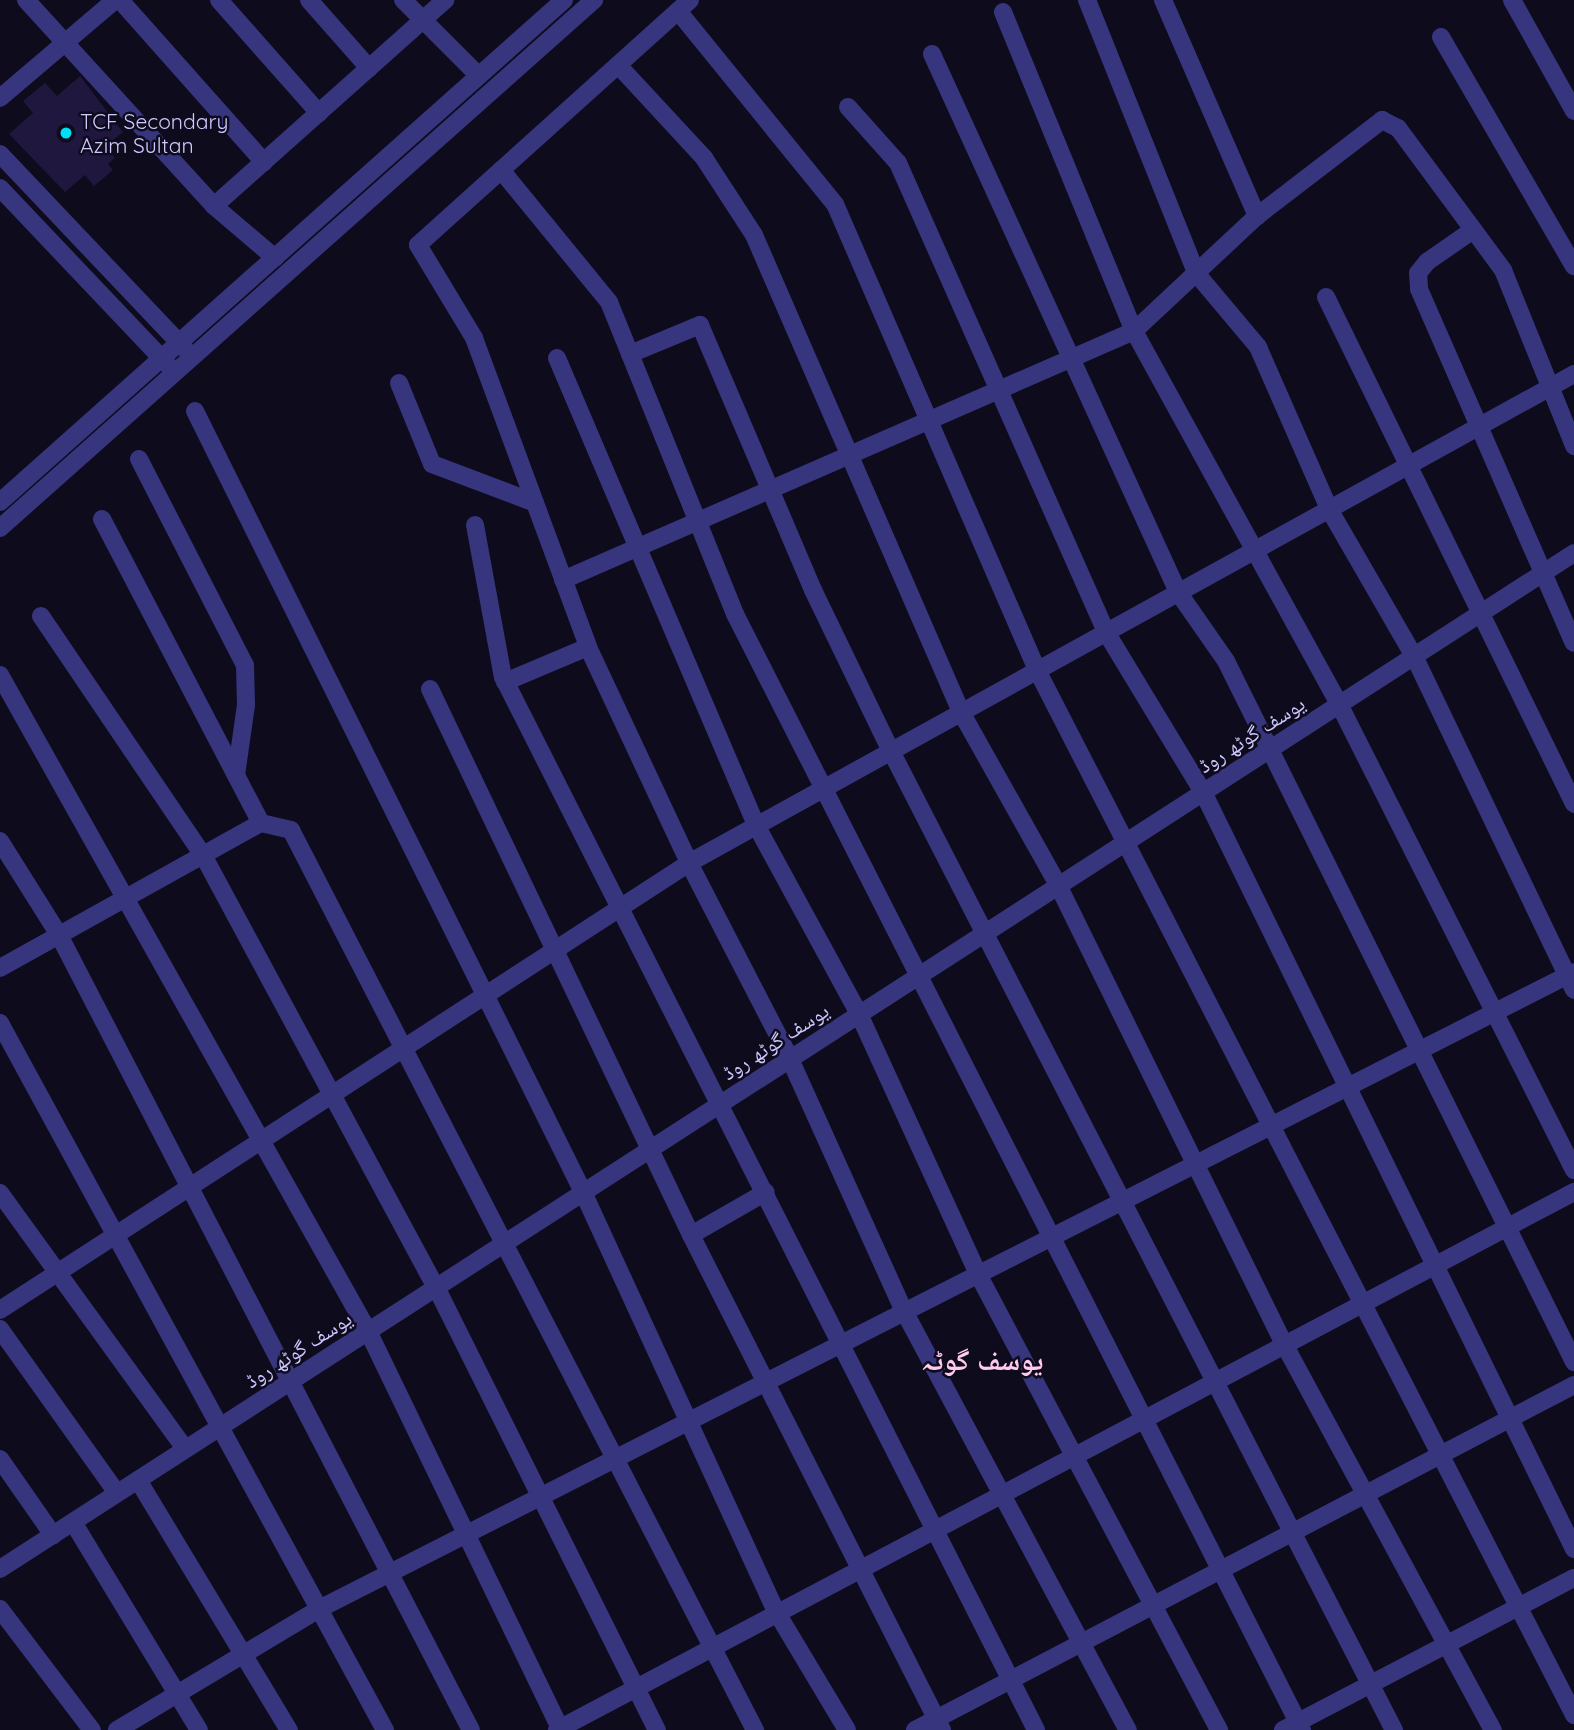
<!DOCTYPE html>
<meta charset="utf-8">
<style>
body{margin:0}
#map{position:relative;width:1574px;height:1730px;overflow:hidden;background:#0e0b1d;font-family:Quicksand,"Noto Naskh Arabic",sans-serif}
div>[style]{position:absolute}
.building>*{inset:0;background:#1f173e}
.minor>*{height:18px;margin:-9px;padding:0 9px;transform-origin:9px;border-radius:9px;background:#37357d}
.dots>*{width:19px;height:19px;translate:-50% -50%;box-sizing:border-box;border:4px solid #0e0b1d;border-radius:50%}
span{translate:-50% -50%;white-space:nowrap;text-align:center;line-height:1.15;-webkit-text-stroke:5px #0e0b1d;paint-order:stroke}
.poi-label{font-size:21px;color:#cdc8ff}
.left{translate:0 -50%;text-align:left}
.street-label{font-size:21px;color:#cdc8ff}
.district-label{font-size:28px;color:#ffcaec;font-weight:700}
</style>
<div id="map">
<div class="building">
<i style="clip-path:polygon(80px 76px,123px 132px,105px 147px,115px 158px,108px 164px,113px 170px,94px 186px,85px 175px,65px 192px,9px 134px,33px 113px,23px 101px,45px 83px,57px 96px)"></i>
</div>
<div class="minor">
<i style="left:26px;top:0;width:279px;rotate:47.6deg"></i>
<i style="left:214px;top:206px;width:80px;rotate:40.4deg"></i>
<i style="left:120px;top:0;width:217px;rotate:48.4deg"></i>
<i style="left:219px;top:0;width:151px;rotate:48.5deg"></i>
<i style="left:309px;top:0;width:91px;rotate:48.6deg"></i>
<i style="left:403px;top:0;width:107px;rotate:45deg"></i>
<i style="left:690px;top:0;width:366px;rotate:138deg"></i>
<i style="left:418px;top:245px;width:109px;rotate:58.9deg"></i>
<i style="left:474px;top:338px;width:329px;rotate:69.7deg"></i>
<i style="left:588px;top:647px;width:238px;rotate:64.9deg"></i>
<i style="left:689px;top:863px;width:220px;rotate:62.7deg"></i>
<i style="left:790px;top:1059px;width:277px;rotate:65.7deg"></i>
<i style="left:904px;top:1311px;width:475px;rotate:61.9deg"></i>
<i style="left:1087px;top:0;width:294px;rotate:68.2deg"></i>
<i style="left:1196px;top:273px;width:97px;rotate:50deg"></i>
<i style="left:1258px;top:347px;width:177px;rotate:66.3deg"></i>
<i style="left:1329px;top:509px;width:170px;rotate:60deg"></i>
<i style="left:1414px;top:656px;width:370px;rotate:64.4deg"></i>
<i style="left:1163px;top:0;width:236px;rotate:66.5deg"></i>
<i style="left:1512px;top:0;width:127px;rotate:60.8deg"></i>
<i style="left:678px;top:11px;width:249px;rotate:50.9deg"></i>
<i style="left:835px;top:204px;width:508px;rotate:66.56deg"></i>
<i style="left:1037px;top:670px;width:1175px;rotate:62.8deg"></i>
<i style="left:1003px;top:12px;width:345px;rotate:67.7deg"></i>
<i style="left:1134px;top:331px;width:426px;rotate:61.2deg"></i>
<i style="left:1339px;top:704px;width:522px;rotate:63.24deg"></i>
<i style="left:1441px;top:37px;width:265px;rotate:59.9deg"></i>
<i style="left:932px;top:54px;width:592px;rotate:65.43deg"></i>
<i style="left:1178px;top:592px;width:84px;rotate:55.2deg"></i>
<i style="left:1226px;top:661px;width:783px;rotate:63.6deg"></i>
<i style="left:618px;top:65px;width:127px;rotate:47.2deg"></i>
<i style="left:704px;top:158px;width:92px;rotate:57deg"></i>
<i style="left:754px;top:235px;width:520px;rotate:66.54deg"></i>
<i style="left:961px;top:712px;width:198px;rotate:60.7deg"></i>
<i style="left:1058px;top:885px;width:509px;rotate:63.79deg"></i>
<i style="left:1283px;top:1342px;width:441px;rotate:61.6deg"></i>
<i style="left:0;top:98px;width:151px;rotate:-40.4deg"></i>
<i style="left:848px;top:107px;width:75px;rotate:48.2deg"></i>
<i style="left:898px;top:163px;width:513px;rotate:66.08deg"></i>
<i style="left:1106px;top:632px;width:187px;rotate:58.8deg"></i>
<i style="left:1203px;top:792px;width:843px;rotate:63.89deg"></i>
<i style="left:0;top:154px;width:269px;rotate:46.5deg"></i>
<i style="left:501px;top:170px;width:171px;rotate:50.7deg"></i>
<i style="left:609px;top:302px;width:336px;rotate:68deg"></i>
<i style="left:735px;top:614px;width:1252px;rotate:63.07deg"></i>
<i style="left:0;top:188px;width:244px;rotate:46.5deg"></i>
<i style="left:214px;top:206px;width:310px;rotate:-41.7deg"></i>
<i style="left:1473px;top:230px;width:56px;rotate:145.2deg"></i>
<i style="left:1427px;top:262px;width:14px;rotate:129deg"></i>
<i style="left:1418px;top:273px;width:16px;rotate:86deg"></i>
<i style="left:1419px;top:289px;width:386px;rotate:66.4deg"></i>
<i style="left:1326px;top:297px;width:564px;rotate:63.93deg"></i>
<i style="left:630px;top:354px;width:76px;rotate:-22.5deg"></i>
<i style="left:700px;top:325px;width:288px;rotate:66.9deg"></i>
<i style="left:813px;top:590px;width:179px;rotate:64.2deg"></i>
<i style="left:891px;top:751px;width:1101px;rotate:62.81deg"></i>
<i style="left:557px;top:358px;width:508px;rotate:66.92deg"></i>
<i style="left:756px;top:825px;width:215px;rotate:61.4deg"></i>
<i style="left:859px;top:1014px;width:286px;rotate:65.4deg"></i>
<i style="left:978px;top:1274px;width:516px;rotate:62.14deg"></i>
<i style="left:399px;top:383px;width:87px;rotate:67.8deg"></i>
<i style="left:432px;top:464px;width:110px;rotate:20.7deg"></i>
<i style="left:195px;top:411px;width:872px;rotate:63.58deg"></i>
<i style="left:583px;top:1192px;width:464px;rotate:65.3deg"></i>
<i style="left:777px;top:1613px;width:136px;rotate:59.1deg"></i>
<i style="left:139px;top:459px;width:232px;rotate:62.8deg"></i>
<i style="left:245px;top:665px;width:40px;rotate:88.6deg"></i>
<i style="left:246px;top:705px;width:71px;rotate:98.1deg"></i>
<i style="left:0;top:502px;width:755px;rotate:-41.67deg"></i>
<i style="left:102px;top:519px;width:343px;rotate:62.4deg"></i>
<i style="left:475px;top:525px;width:155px;rotate:79.6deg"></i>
<i style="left:503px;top:677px;width:1180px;rotate:63.15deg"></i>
<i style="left:0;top:528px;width:795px;rotate:-41.63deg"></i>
<i style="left:563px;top:580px;width:623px;rotate:-23.56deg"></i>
<i style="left:1134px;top:331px;width:168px;rotate:-43.1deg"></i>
<i style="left:1257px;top:216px;width:158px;rotate:-37.5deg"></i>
<i style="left:1382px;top:120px;width:18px;rotate:27deg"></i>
<i style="left:1398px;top:128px;width:177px;rotate:53.5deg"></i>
<i style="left:1503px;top:270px;width:190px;rotate:68deg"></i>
<i style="left:41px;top:616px;width:289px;rotate:55.9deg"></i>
<i style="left:203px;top:855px;width:491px;rotate:61.7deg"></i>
<i style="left:436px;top:1287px;width:495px;rotate:63.5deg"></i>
<i style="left:0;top:675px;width:752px;rotate:60.71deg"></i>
<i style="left:368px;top:1331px;width:443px;rotate:64.2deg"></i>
<i style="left:505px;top:682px;width:90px;rotate:-22.9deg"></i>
<i style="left:430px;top:689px;width:605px;rotate:64.45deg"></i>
<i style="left:691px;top:1235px;width:555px;rotate:63.11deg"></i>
<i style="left:0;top:841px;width:111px;rotate:57.9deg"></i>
<i style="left:59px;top:935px;width:895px;rotate:62.61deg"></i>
<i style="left:0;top:968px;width:299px;rotate:-29.1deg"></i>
<i style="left:261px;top:823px;width:31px;rotate:13deg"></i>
<i style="left:291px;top:830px;width:1013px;rotate:62.73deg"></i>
<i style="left:0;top:1023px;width:805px;rotate:61.43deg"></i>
<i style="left:0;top:1193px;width:316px;rotate:54.1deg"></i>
<i style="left:691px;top:1235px;width:86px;rotate:-29.8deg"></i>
<i style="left:0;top:1310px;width:821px;rotate:-32.97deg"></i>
<i style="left:689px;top:863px;width:1011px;rotate:-28.92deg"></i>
<i style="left:0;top:1329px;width:201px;rotate:54.5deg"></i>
<i style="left:0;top:1459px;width:93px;rotate:55.1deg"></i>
<i style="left:138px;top:1480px;width:292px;rotate:58.9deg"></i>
<i style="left:73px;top:1522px;width:243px;rotate:58.8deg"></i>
<i style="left:0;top:1569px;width:1873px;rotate:-32.84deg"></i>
<i style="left:0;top:1609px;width:152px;rotate:52.8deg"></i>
<i style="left:117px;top:1730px;width:235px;rotate:-30.9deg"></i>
<i style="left:319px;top:1609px;width:1407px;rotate:-26.91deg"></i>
<i style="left:557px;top:1730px;width:1151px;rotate:-27.88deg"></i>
<i style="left:915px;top:1730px;width:744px;rotate:-27.63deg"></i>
<i style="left:1283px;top:1730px;width:328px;rotate:-27.6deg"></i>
</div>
<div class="dots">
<i style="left:66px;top:133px;background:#00def3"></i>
</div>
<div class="poi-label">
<span class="left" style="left:80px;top:133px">TCF Secondary<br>Azim Sultan</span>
</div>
<div class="street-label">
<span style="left:1251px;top:734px;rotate:-33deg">یوسف گوٹھ روڈ</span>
<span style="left:775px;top:1041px;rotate:-33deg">یوسف گوٹھ روڈ</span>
<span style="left:298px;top:1349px;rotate:-33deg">یوسف گوٹھ روڈ</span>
</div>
<div class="district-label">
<span style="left:982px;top:1360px">یوسف گوٹہ</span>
</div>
</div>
